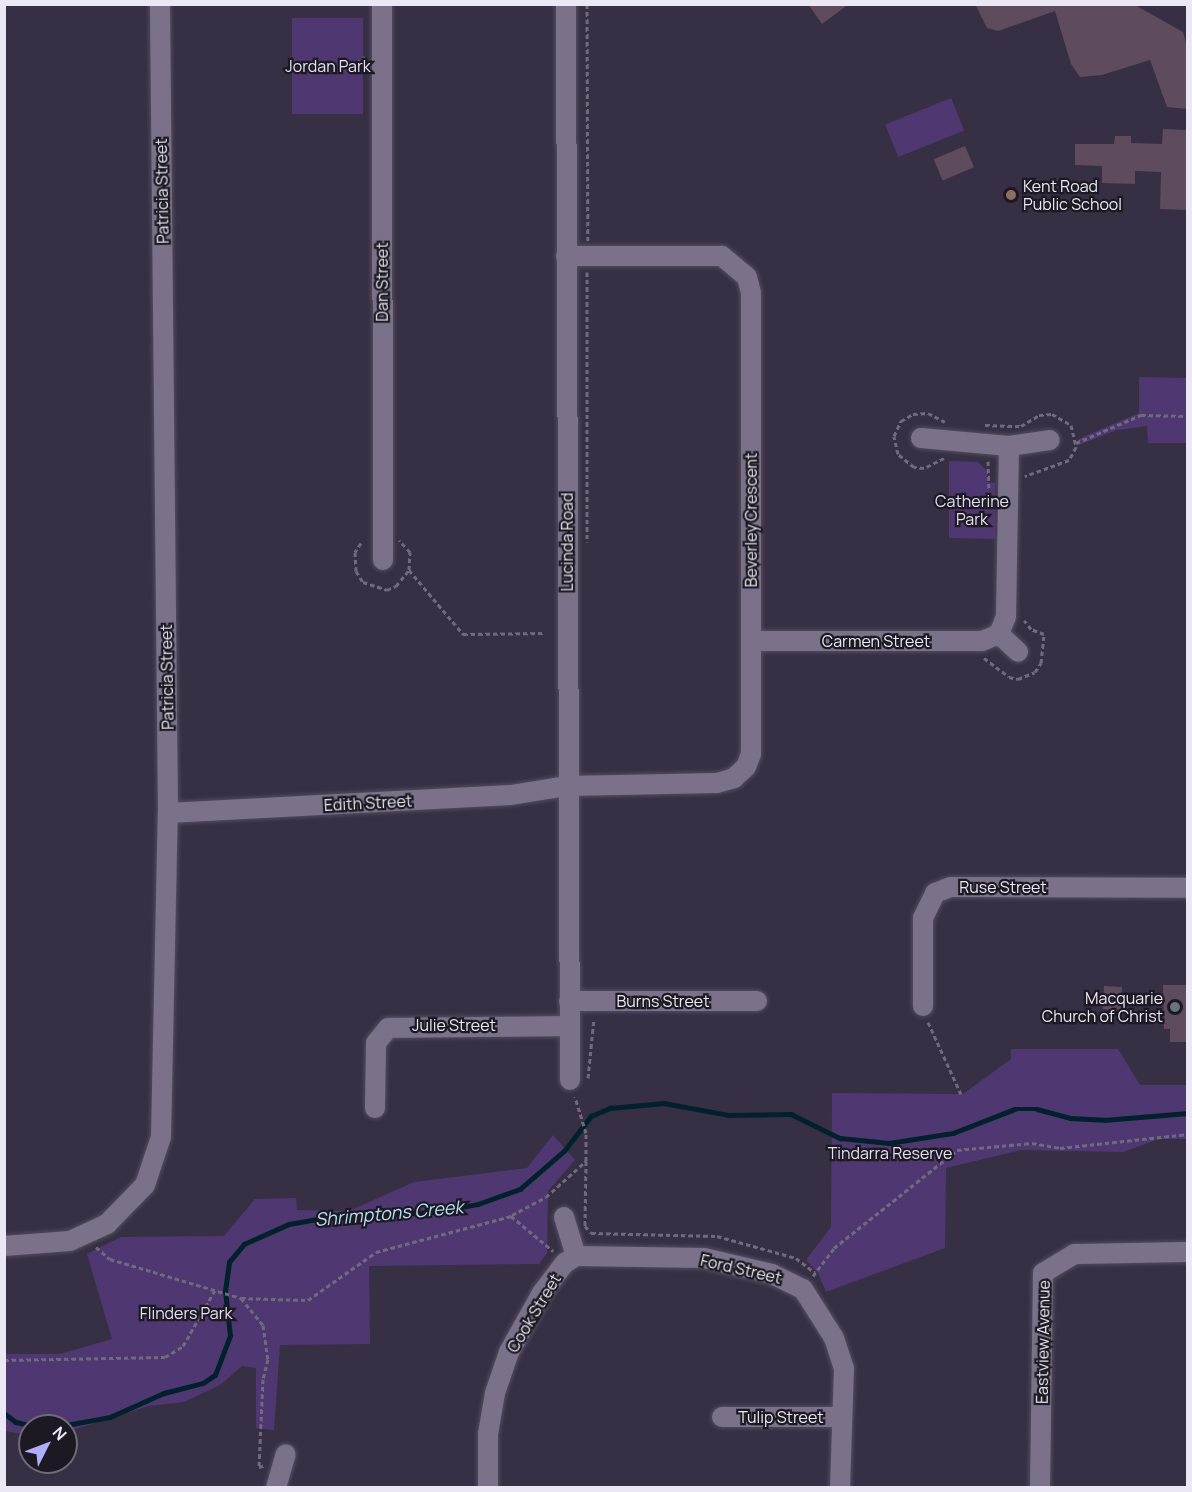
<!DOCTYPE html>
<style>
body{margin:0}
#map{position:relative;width:1192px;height:1492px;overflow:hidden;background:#372f44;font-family:Manrope,sans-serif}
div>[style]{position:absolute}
.green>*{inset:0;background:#4f3871;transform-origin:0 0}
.stream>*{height:4.5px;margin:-2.25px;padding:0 2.25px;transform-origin:2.25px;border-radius:2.25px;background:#03212c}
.building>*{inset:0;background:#5e4c5e;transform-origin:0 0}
.path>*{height:3px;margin-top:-1.5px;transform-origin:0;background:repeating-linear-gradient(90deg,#716a7d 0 4.5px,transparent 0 7.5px)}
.roads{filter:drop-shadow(0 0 2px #534d5f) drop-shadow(0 0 2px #534d5f)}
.minor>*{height:20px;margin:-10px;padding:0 10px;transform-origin:10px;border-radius:10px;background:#7b728a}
.dots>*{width:16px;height:16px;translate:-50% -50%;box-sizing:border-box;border:3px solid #1d1923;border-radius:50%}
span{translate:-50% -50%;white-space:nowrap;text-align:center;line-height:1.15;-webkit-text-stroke:4.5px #1d1923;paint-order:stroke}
.park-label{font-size:16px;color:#e5dff2}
.poi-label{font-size:16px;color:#ebe7f4}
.left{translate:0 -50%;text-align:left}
.right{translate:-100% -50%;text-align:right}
.street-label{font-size:16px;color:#ebe7f4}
.water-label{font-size:18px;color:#b4e0f3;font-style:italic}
.frame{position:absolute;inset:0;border:6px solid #ebe7f4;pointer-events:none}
.north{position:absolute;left:18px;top:1414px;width:60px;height:60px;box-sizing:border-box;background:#1d1923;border:2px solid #6f6b77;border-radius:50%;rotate:48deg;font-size:16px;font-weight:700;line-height:24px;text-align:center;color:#ebe7f4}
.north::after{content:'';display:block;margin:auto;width:21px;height:27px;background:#afaefa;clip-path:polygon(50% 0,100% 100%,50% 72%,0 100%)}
</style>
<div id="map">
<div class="green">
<i style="left:292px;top:18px;width:71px;height:96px"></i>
<i style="left:951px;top:98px;width:35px;height:71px;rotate:68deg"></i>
<i style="clip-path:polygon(1139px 377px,1187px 378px,1187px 443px,1148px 443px,1147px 426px,1117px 430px,1079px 445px,1078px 439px,1139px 413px)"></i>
<i style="clip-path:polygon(949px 461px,978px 462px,987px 471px,987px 482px,995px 483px,995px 539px,949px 538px)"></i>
<i style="clip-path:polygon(1011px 1049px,1118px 1049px,1140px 1085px,1187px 1085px,1187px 1139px,1159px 1139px,1123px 1152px,1021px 1150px,946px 1168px,945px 1248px,826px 1292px,818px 1273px,806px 1260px,831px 1227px,832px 1093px,963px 1094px,1011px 1059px)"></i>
<i style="clip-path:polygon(553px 1135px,575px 1160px,548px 1191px,547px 1253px,539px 1264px,369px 1266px,370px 1344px,280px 1345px,274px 1430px,256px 1428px,256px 1368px,242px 1366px,220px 1385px,184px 1402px,149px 1406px,66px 1432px,66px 1426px,30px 1426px,30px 1435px,5px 1431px,5px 1354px,60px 1354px,112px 1339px,87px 1254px,121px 1237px,224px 1236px,255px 1199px,296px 1198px,297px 1210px,349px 1211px,414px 1182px,527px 1168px)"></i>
</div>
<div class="stream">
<i style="left:4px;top:1413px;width:15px;rotate:37deg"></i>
<i style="left:16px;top:1422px;width:18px;rotate:13deg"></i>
<i style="left:61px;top:1426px;width:50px;rotate:-10.4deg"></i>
<i style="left:110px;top:1417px;width:59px;rotate:-24deg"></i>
<i style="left:164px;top:1393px;width:40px;rotate:-14.4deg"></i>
<i style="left:203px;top:1383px;width:14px;rotate:-34deg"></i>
<i style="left:215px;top:1375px;width:42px;rotate:-69deg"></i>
<i style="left:230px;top:1336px;width:45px;rotate:-96.3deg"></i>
<i style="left:225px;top:1291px;width:29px;rotate:-82deg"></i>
<i style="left:229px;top:1262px;width:23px;rotate:-50deg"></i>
<i style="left:244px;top:1244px;width:49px;rotate:-24deg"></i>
<i style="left:289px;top:1224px;width:36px;rotate:-10deg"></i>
<i style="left:324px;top:1218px;width:110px;rotate:-3.1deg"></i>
<i style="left:434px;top:1212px;width:45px;rotate:-10.3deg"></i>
<i style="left:478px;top:1204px;width:45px;rotate:-19.7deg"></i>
<i style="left:520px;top:1189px;width:58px;rotate:-40.8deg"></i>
<i style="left:564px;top:1151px;width:44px;rotate:-52.4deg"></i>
<i style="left:591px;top:1116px;width:21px;rotate:-23deg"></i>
<i style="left:610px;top:1108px;width:54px;rotate:-5.3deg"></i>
<i style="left:664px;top:1103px;width:66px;rotate:10.5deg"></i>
<i style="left:729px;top:1115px;width:62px;rotate:-0.9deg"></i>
<i style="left:791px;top:1114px;width:55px;rotate:26.1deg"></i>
<i style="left:840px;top:1138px;width:49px;rotate:5.8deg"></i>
<i style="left:889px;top:1143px;width:65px;rotate:-8.9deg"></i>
<i style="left:953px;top:1133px;width:66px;rotate:-21.2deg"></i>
<i style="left:1015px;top:1109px;width:22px"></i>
<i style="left:1037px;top:1109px;width:34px;rotate:15deg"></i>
<i style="left:1070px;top:1118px;width:34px;rotate:3deg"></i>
<i style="left:1104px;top:1120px;width:84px;rotate:-4.8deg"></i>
</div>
<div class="building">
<i style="clip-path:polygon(808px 4px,849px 4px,822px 24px)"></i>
<i style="clip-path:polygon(975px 4px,1133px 4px,1183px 32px,1188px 50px,1188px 109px,1167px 107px,1150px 60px,1102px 75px,1080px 77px,1071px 64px,1055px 11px,998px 31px,987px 28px)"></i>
<i style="clip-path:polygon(1163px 129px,1188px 130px,1188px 210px,1160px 209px,1161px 172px,1135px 171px,1135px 184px,1102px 183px,1102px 166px,1075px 165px,1075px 144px,1114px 144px,1115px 136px,1131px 136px,1131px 143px,1162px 144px)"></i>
<i style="left:965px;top:146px;width:23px;height:34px;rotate:67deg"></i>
<i style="clip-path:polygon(1163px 985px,1188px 985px,1188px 1042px,1170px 1042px,1170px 1029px,1164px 1029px)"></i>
<i style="left:1104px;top:986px;width:18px;height:23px;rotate:3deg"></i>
</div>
<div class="path">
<i style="left:587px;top:4px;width:237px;rotate:89.8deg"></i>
<i style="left:350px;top:67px;width:18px;rotate:-34deg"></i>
<i style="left:587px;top:272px;width:270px;rotate:90deg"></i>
<i style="left:985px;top:425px;width:36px;rotate:2deg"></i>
<i style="left:1021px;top:426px;width:21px;rotate:-31deg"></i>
<i style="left:1039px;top:415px;width:13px;rotate:-4deg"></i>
<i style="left:1052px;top:414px;width:22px;rotate:30deg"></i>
<i style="left:1071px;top:425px;width:23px;rotate:77deg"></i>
<i style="left:1076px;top:447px;width:15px;rotate:118deg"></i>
<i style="left:1069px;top:460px;width:47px;rotate:160deg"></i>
<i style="left:1076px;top:443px;width:71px;rotate:-23.3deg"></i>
<i style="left:1141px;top:415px;width:47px;rotate:1.2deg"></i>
<i style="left:944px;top:458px;width:22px;rotate:153deg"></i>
<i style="left:924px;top:468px;width:10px;rotate:-174deg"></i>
<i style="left:914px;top:467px;width:21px;rotate:-141deg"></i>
<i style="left:898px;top:454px;width:18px;rotate:-103deg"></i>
<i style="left:894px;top:436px;width:17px;rotate:-65deg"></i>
<i style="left:901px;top:421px;width:14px;rotate:-30deg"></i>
<i style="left:913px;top:414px;width:15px;rotate:-4deg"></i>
<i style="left:928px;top:413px;width:19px;rotate:28deg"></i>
<i style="left:988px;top:461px;width:29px;rotate:88deg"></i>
<i style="left:361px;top:543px;width:11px;rotate:124deg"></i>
<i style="left:355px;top:552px;width:19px;rotate:87deg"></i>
<i style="left:356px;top:571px;width:13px;rotate:58deg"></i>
<i style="left:363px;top:582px;width:25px;rotate:18deg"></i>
<i style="left:387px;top:590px;width:10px;rotate:-24deg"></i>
<i style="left:396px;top:586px;width:21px;rotate:-51deg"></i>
<i style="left:409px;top:570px;width:18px;rotate:-87deg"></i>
<i style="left:410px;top:552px;width:16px;rotate:-133deg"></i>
<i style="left:409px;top:570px;width:84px;rotate:49.8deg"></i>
<i style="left:463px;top:634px;width:80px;rotate:-0.7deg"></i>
<i style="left:984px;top:658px;width:31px;rotate:37deg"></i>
<i style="left:1009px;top:677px;width:9px;rotate:13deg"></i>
<i style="left:1018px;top:679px;width:18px;rotate:-22deg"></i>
<i style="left:1035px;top:672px;width:11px;rotate:-56deg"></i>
<i style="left:1041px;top:663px;width:29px;rotate:-84deg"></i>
<i style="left:1044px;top:634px;width:14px;rotate:-159deg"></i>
<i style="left:1031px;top:629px;width:11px;rotate:-128deg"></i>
<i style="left:928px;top:1022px;width:79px;rotate:65.4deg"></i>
<i style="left:588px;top:1078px;width:60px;rotate:-84.3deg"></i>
<i style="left:586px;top:1161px;width:65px;rotate:90.9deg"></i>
<i style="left:585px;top:1226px;width:9px;rotate:49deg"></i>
<i style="left:591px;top:1233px;width:126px;rotate:1.4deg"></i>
<i style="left:717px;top:1236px;width:82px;rotate:15.6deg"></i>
<i style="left:796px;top:1258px;width:24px;rotate:38deg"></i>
<i style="left:512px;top:1215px;width:38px;rotate:-28deg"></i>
<i style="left:546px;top:1197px;width:54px;rotate:-42deg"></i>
<i style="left:586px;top:1161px;width:28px;rotate:-90deg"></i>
<i style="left:586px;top:1133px;width:38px;rotate:-107deg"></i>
<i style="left:96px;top:1247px;width:18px;rotate:41deg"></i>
<i style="left:110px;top:1259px;width:137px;rotate:16.6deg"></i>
<i style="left:241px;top:1298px;width:67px;rotate:1.7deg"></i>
<i style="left:308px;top:1300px;width:83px;rotate:-35.2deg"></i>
<i style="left:376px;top:1252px;width:140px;rotate:-14.9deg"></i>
<i style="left:511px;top:1216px;width:55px;rotate:39.8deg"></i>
<i style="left:813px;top:1276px;width:35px;rotate:-53deg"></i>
<i style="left:834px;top:1248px;width:157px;rotate:-38.5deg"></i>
<i style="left:957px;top:1150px;width:75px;rotate:-5.3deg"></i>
<i style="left:1032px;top:1143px;width:28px;rotate:10deg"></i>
<i style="left:1060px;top:1148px;width:129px;rotate:-6.2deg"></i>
<i style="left:241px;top:1298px;width:35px;rotate:51deg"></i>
<i style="left:263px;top:1325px;width:34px;rotate:82deg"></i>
<i style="left:268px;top:1359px;width:21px;rotate:104deg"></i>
<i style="left:263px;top:1379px;width:88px;rotate:92.6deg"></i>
<i style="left:259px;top:1467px;width:7px;rotate:-16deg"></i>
<i style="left:4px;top:1360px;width:161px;rotate:-1.1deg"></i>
<i style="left:165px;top:1357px;width:21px;rotate:-31deg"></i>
<i style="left:183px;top:1346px;width:64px;rotate:-60.3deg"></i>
</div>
<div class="roads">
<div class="minor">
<i style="left:382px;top:4px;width:556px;rotate:89.9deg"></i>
<i style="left:566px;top:4px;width:1076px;rotate:89.79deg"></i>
<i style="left:921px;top:438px;width:88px;rotate:5.2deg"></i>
<i style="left:1009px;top:446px;width:41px;rotate:-8.3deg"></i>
<i style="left:999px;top:634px;width:26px;rotate:43deg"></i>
<i style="left:751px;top:641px;width:231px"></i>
<i style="left:982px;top:641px;width:18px;rotate:-22deg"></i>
<i style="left:999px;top:634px;width:18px;rotate:-68deg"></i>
<i style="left:1006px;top:617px;width:171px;rotate:-89deg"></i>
<i style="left:168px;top:813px;width:343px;rotate:-3deg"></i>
<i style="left:511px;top:795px;width:57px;rotate:-9.1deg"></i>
<i style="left:567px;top:786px;width:150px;rotate:-1.1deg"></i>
<i style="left:717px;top:783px;width:18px;rotate:-16deg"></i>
<i style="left:734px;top:778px;width:16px;rotate:-43deg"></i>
<i style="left:746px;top:767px;width:14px;rotate:-69deg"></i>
<i style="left:751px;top:754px;width:461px;rotate:-90deg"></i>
<i style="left:751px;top:293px;width:16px;rotate:-104deg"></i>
<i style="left:747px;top:277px;width:33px;rotate:-140deg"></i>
<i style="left:722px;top:256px;width:156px;rotate:180deg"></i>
<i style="left:569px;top:1001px;width:188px"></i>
<i style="left:923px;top:1006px;width:88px;rotate:-90deg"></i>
<i style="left:923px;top:918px;width:28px;rotate:-64deg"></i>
<i style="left:935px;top:893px;width:17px;rotate:-21deg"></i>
<i style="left:951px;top:887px;width:237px;rotate:0.2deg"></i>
<i style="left:375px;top:1108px;width:65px;rotate:-89.1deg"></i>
<i style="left:376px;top:1043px;width:19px;rotate:-51deg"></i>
<i style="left:388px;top:1028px;width:181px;rotate:-0.6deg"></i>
<i style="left:564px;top:1217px;width:41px;rotate:72.9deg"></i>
<i style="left:4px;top:1246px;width:66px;rotate:-4.3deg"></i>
<i style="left:70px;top:1241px;width:41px;rotate:-24.7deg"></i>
<i style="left:107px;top:1224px;width:54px;rotate:-45.7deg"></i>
<i style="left:145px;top:1185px;width:51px;rotate:-71.6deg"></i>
<i style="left:161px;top:1137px;width:324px;rotate:-88.8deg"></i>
<i style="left:168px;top:813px;width:809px;rotate:-90.57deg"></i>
<i style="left:576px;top:1256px;width:128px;rotate:0.9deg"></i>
<i style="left:704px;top:1258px;width:70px;rotate:13.2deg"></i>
<i style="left:772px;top:1274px;width:34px;rotate:26deg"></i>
<i style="left:803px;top:1289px;width:58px;rotate:57.7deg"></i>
<i style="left:834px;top:1338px;width:32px;rotate:72deg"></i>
<i style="left:844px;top:1368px;width:120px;rotate:91.9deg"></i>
<i style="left:722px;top:1417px;width:119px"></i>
<i style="left:276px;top:1488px;width:35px;rotate:-74deg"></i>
<i style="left:488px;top:1488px;width:54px;rotate:-90deg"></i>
<i style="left:488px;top:1434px;width:42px;rotate:-80.3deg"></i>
<i style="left:495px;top:1393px;width:43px;rotate:-71.1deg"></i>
<i style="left:509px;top:1352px;width:68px;rotate:-60.8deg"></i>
<i style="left:542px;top:1293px;width:38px;rotate:-53deg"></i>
<i style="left:565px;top:1263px;width:13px;rotate:-32deg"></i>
<i style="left:1040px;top:1488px;width:215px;rotate:-89.2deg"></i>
<i style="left:1043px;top:1273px;width:37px;rotate:-31deg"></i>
<i style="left:1075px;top:1254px;width:113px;rotate:-1deg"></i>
</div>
</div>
<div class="dots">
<i style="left:1011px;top:195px;background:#8d6e63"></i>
<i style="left:1175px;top:1007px;background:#6b7280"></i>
</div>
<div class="park-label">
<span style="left:328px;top:66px">Jordan Park</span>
<span style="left:972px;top:510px">Catherine<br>Park</span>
<span style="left:890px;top:1153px">Tindarra Reserve</span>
<span style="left:186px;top:1313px">Flinders Park</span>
</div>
<div class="poi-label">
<span class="left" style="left:1023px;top:195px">Kent Road<br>Public School</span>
<span class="right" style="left:1163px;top:1007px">Macquarie<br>Church of Christ</span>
</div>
<div class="street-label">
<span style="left:162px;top:191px;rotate:-91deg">Patricia Street</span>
<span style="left:382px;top:282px;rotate:-90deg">Dan Street</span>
<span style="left:751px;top:520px;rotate:-90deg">Beverley Crescent</span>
<span style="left:567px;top:542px;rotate:-90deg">Lucinda Road</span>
<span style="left:876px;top:641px">Carmen Street</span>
<span style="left:167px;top:677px;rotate:-91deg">Patricia Street</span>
<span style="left:368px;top:803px;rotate:-3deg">Edith Street</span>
<span style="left:1003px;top:887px">Ruse Street</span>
<span style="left:663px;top:1001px">Burns Street</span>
<span style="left:454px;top:1025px">Julie Street</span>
<span style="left:741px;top:1269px;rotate:13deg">Ford Street</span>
<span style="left:534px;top:1313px;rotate:-59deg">Cook Street</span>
<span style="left:1043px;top:1342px;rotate:-89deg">Eastview Avenue</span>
<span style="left:781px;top:1417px">Tulip Street</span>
</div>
<div class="water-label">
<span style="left:389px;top:1213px;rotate:-5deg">Shrimptons Creek</span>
</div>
<div class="frame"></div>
<div class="north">N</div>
</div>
